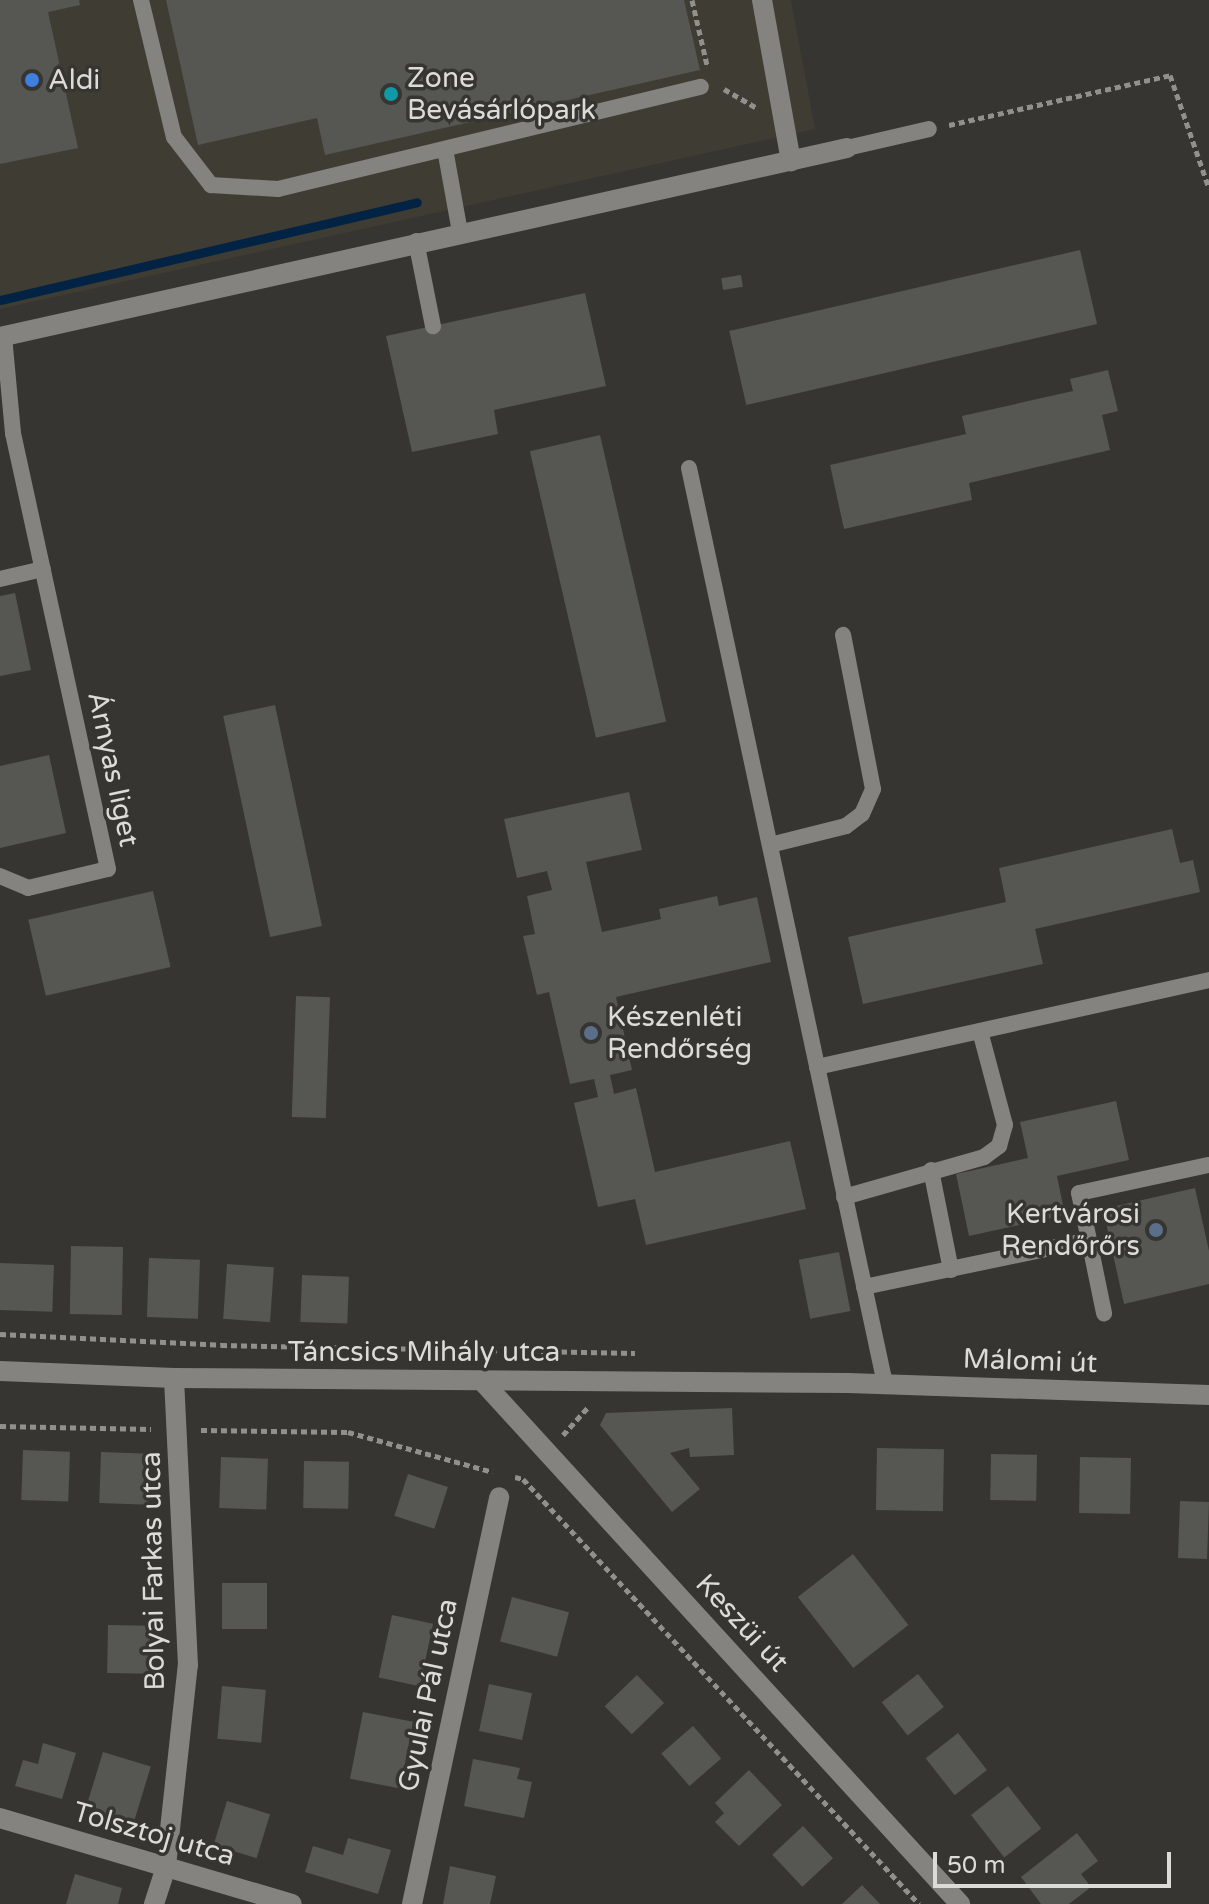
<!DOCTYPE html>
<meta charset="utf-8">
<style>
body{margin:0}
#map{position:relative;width:1209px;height:1904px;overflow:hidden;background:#363531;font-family:"Varela Round",sans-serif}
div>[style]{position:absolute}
.built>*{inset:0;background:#3f3d33}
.stream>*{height:9px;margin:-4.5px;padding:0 4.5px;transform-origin:4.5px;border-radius:4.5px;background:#022344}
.building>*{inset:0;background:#565652;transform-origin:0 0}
.path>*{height:5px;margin-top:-2.5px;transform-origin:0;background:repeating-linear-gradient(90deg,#90908c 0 6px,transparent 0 10px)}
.service>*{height:16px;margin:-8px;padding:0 8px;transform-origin:8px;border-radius:8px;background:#84837f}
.minor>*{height:20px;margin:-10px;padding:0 10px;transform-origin:10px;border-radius:10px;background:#84837f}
.tertiary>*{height:20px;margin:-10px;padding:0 10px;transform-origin:10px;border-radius:10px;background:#84837f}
.dots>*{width:22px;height:22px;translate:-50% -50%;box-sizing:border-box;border:4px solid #363531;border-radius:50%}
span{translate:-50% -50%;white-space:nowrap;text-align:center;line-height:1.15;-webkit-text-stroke:7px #363531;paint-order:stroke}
.poi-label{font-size:28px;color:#dbdbd8}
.left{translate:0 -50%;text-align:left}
.right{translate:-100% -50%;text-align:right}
.street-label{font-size:28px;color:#dbdbd8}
.scale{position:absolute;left:933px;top:1852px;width:238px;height:36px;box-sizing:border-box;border:4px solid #dbdbd8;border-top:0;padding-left:10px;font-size:24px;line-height:28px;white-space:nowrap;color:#dbdbd8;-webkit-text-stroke:6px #363531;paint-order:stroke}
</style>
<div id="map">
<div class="built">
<i style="clip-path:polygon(0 0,791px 0,815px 129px,0 309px)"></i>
</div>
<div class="stream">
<i style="left:0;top:300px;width:428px;rotate:-13.2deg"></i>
</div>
<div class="building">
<i style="clip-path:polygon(0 0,79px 0,80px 5px,48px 12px,78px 148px,0 164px)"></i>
<i style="clip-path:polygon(166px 0,684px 0,700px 70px,325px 155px,317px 118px,198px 145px)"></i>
<i style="left:1080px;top:250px;width:76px;height:360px;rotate:77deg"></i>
<i style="left:741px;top:275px;width:12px;height:20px;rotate:81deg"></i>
<i style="clip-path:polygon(585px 293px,606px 386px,494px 410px,498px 434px,412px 452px,386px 336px)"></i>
<i style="clip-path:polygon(1108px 370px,1118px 411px,1102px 415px,1110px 450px,969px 483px,972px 500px,844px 529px,830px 465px,966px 434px,962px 416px,1073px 391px,1070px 379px)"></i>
<i style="left:600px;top:435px;width:294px;height:72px;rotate:77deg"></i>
<i style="clip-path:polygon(15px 593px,31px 670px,0 676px,0 596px)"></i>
<i style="left:275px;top:705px;width:226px;height:53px;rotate:78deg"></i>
<i style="clip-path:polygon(49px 755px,66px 833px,0 848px,0 766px)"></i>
<i style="clip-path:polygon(629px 792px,642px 850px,586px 862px,602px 932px,661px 919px,659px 909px,717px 896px,719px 906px,757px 897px,771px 962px,616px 997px,632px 1070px,610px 1075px,614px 1094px,636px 1088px,655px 1172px,790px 1141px,806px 1209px,646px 1245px,635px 1199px,598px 1207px,574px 1103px,598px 1097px,594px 1079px,570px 1084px,549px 992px,537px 995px,523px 936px,535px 934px,527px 896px,552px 890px,547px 871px,517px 878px,504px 819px)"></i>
<i style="clip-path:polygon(1172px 829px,1180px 863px,1193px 860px,1200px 892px,1035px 929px,1043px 964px,863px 1004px,848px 937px,1006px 902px,999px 868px)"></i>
<i style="left:153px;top:891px;width:78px;height:128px;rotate:77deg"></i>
<i style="left:296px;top:996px;width:34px;height:121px;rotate:2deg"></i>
<i style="clip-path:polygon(1116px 1101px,1129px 1160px,1057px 1176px,1065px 1215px,969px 1236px,956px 1174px,1028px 1158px,1020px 1122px)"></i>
<i style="clip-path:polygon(1195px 1188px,1209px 1251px,1209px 1284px,1124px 1304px,1103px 1209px)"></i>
<i style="left:71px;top:1246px;width:52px;height:68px;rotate:1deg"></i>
<i style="left:839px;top:1252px;width:60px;height:41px;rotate:79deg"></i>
<i style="left:149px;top:1258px;width:51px;height:59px;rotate:2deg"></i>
<i style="left:0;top:1263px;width:54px;height:47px;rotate:2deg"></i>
<i style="left:227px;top:1264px;width:47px;height:55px;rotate:4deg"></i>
<i style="left:302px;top:1275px;width:47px;height:47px;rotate:2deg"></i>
<i style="clip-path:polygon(732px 1408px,734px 1455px,690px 1457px,689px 1448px,670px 1453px,700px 1489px,672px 1512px,600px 1425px,606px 1413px)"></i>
<i style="left:877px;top:1448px;width:67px;height:62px;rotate:1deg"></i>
<i style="left:23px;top:1450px;width:47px;height:50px;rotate:2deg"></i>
<i style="left:101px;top:1452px;width:49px;height:51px;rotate:2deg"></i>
<i style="left:991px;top:1454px;width:46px;height:46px;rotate:1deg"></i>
<i style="left:221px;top:1457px;width:47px;height:51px;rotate:2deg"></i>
<i style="left:1080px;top:1457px;width:51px;height:56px;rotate:1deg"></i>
<i style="left:304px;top:1461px;width:45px;height:47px;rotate:1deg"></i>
<i style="left:408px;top:1474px;width:42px;height:44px;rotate:18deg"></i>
<i style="left:1180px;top:1501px;width:29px;height:57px;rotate:2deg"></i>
<i style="left:853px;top:1554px;width:90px;height:70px;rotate:52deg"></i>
<i style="left:222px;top:1583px;width:45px;height:46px"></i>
<i style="left:512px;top:1597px;width:59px;height:46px;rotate:15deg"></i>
<i style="left:392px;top:1615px;width:42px;height:64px;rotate:12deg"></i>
<i style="left:108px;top:1625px;width:42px;height:48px;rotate:1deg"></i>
<i style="left:918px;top:1674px;width:42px;height:46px;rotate:52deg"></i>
<i style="left:637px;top:1675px;width:39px;height:45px;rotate:46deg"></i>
<i style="left:489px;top:1684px;width:44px;height:48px;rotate:12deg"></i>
<i style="left:222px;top:1686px;width:44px;height:53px;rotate:5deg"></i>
<i style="left:363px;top:1712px;width:51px;height:68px;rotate:11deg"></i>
<i style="left:693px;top:1726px;width:43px;height:42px;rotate:49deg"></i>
<i style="left:958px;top:1733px;width:47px;height:41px;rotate:52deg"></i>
<i style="clip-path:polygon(43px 1743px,76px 1753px,62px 1799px,15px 1786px,23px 1760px,38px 1764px)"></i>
<i style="left:103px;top:1752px;width:50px;height:59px;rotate:17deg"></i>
<i style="clip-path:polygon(473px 1759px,520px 1768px,517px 1779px,532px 1782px,524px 1818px,464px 1806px)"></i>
<i style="clip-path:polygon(749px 1770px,782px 1805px,739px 1846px,715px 1822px,724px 1813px,715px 1803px)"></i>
<i style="left:1008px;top:1786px;width:54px;height:47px;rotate:52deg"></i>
<i style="left:227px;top:1801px;width:45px;height:46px;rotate:17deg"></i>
<i style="left:803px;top:1826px;width:44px;height:42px;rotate:47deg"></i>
<i style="clip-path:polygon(1077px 1833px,1098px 1861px,1081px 1874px,1091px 1887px,1069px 1904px,1041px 1904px,1021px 1877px)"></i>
<i style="clip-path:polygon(348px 1838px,391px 1850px,378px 1894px,305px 1872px,313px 1846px,343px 1855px)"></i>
<i style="clip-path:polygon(450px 1866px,496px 1876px,490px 1904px,443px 1904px)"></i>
<i style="clip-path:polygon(75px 1874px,122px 1888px,118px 1904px,66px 1904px)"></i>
<i style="clip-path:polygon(862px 1885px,880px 1904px,842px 1904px)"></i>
</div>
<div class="path">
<i style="left:692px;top:0;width:67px;rotate:77deg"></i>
<i style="left:724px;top:89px;width:38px;rotate:30deg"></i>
<i style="left:949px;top:125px;width:227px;rotate:-12.7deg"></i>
<i style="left:1170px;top:75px;width:120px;rotate:71deg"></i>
<i style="left:0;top:1334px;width:221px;rotate:2.8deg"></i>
<i style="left:221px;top:1345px;width:414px;rotate:1.1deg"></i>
<i style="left:0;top:1426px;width:151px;rotate:1.1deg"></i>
<i style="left:201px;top:1430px;width:147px;rotate:0.8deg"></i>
<i style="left:348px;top:1432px;width:150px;rotate:15.4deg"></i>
<i style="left:563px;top:1435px;width:38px;rotate:-48deg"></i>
<i style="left:515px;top:1477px;width:8px;rotate:14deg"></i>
<i style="left:523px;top:1479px;width:581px;rotate:47.02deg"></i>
</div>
<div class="service">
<i style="left:141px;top:0;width:141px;rotate:76.5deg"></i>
<i style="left:174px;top:137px;width:61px;rotate:52.4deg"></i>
<i style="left:211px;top:185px;width:67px;rotate:3.4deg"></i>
<i style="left:278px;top:189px;width:435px;rotate:-13.6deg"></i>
<i style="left:847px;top:148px;width:84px;rotate:-13deg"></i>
<i style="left:445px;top:149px;width:84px;rotate:79.8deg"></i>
<i style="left:416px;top:241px;width:87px;rotate:78.7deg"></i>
<i style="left:689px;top:468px;width:937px;rotate:77.92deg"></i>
<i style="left:0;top:579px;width:44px;rotate:-13.1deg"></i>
<i style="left:770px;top:845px;width:78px;rotate:-14deg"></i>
<i style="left:846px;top:826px;width:20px;rotate:-37deg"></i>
<i style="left:862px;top:814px;width:27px;rotate:-66deg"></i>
<i style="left:873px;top:789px;width:157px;rotate:-101deg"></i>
<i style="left:0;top:876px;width:30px;rotate:23deg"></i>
<i style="left:28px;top:888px;width:82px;rotate:-13.4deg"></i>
<i style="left:108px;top:869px;width:446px;rotate:-102.3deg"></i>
<i style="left:13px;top:433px;width:97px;rotate:-95.3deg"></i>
<i style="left:817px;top:1067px;width:402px;rotate:-12.5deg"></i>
<i style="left:931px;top:1170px;width:102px;rotate:78.7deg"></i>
<i style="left:844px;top:1197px;width:146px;rotate:-15.9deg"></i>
<i style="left:984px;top:1157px;width:19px;rotate:-36deg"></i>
<i style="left:999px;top:1146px;width:22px;rotate:-74deg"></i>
<i style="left:1005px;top:1125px;width:97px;rotate:-104.9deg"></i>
<i style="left:1089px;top:1240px;width:75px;rotate:78.4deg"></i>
<i style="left:864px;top:1287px;width:230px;rotate:-11.8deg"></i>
<i style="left:1089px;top:1240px;width:48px;rotate:-102deg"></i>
<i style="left:1079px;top:1193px;width:133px;rotate:-12.2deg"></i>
</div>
<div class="minor">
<i style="left:762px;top:0;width:164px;rotate:79.8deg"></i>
<i style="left:0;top:337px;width:868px;rotate:-12.58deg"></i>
<i style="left:0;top:1818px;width:304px;rotate:16.4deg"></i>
<i style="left:154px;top:1904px;width:40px;rotate:-72deg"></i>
<i style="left:166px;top:1866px;width:202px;rotate:-83.8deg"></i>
<i style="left:188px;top:1665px;width:287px;rotate:-92.8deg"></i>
<i style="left:412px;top:1904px;width:416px;rotate:-77.9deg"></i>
</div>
<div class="tertiary">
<i style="left:0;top:1371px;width:174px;rotate:2.3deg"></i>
<i style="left:174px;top:1378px;width:674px;rotate:0.43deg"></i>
<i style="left:848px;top:1383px;width:361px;rotate:1.9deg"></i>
<i style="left:482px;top:1381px;width:709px;rotate:47.57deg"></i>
</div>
<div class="dots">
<i style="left:32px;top:80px;background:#3f7fe0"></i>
<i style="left:391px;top:94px;background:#0f9aa8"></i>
<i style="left:591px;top:1033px;background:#5c6f8a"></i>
<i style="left:1156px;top:1230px;background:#5c6f8a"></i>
</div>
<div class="poi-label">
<span class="left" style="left:407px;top:94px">Zone<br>Bevásárlópark</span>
<span class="left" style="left:48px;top:80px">Aldi</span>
<span class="left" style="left:607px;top:1033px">Készenléti<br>Rendőrség</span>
<span class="right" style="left:1140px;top:1230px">Kertvárosi<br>Rendőrőrs</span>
</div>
<div class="street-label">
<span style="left:113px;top:769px;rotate:78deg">Árnyas liget</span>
<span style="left:424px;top:1352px">Táncsics Mihály utca</span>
<span style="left:1030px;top:1361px;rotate:2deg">Málomi út</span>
<span style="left:153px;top:1571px;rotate:-91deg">Bolyai Farkas utca</span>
<span style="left:742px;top:1623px;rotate:47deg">Keszüi út</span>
<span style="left:428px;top:1695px;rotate:-78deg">Gyulai Pál utca</span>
<span style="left:154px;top:1834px;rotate:16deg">Tolsztoj utca</span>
</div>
<div class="scale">50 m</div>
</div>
